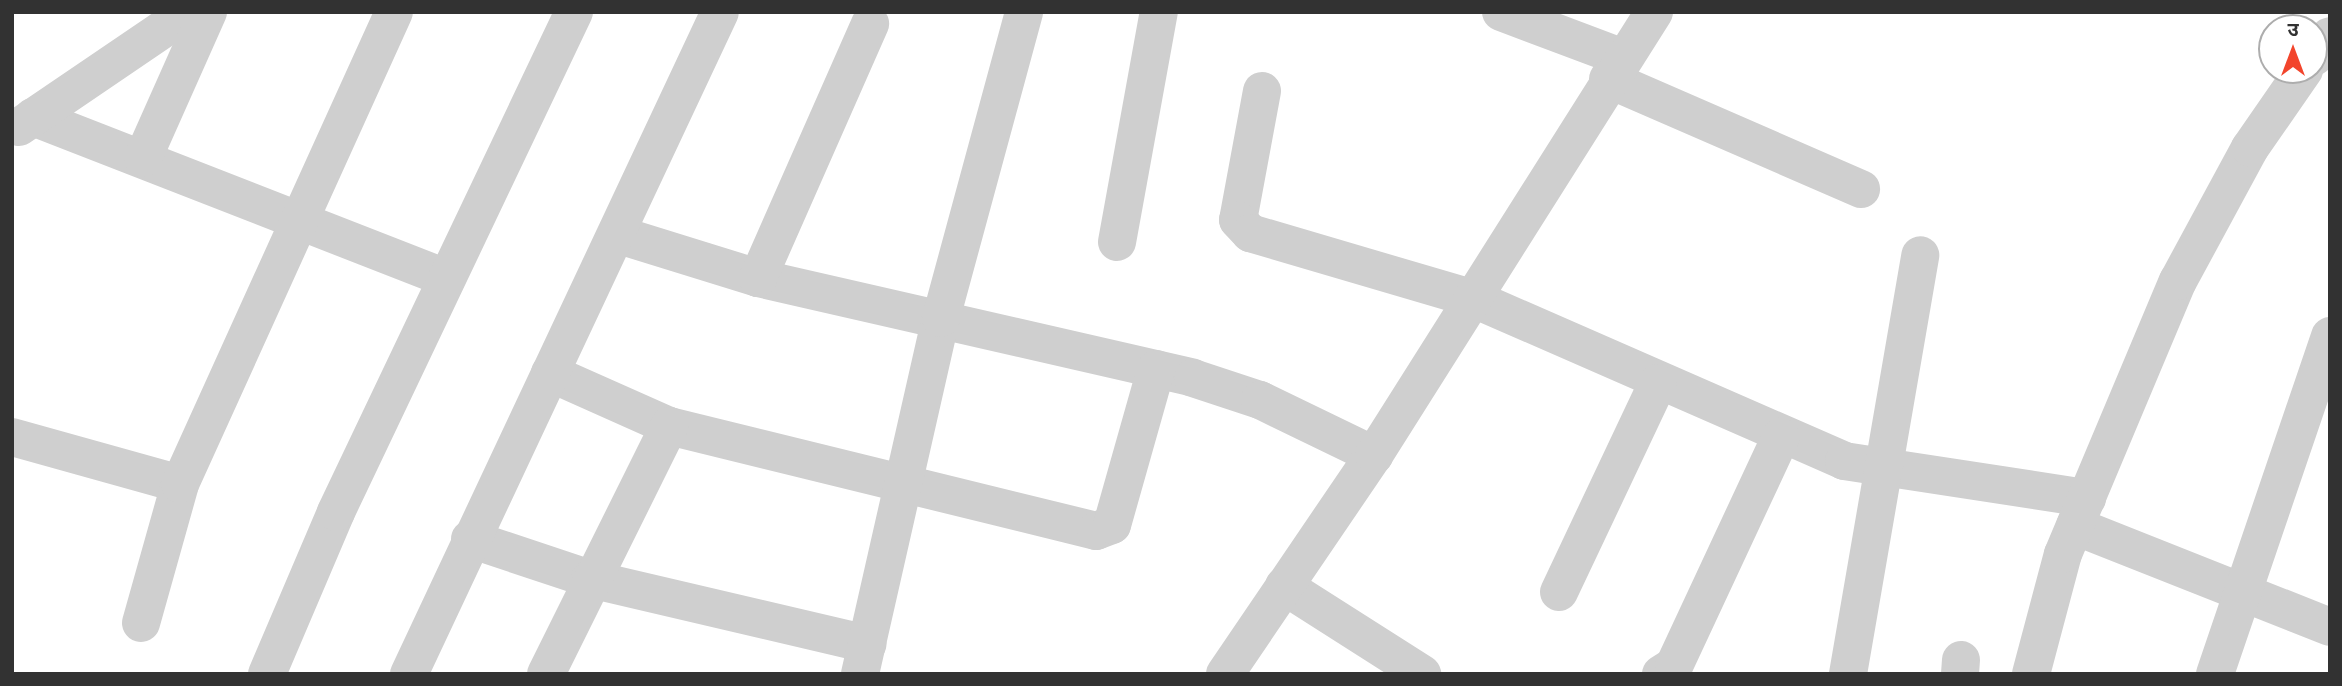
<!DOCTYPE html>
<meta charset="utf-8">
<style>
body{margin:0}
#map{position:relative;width:2342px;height:686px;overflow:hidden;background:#fff;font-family:Cabin,"Noto Sans Devanagari",sans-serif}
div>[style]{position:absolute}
.minor>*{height:38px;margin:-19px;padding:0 19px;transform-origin:19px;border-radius:19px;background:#cfcfcf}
span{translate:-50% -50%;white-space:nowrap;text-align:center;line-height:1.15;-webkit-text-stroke:7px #fff;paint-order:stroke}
.frame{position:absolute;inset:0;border:14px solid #323232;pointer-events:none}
.north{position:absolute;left:2258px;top:14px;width:70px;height:70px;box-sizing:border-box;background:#fff;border:2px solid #adadad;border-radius:50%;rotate:0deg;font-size:19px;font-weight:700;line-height:28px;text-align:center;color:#323232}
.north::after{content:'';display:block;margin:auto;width:24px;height:32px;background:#f2452c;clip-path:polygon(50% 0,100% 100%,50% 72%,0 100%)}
</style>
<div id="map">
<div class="minor">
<i style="left:1501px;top:12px;width:128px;rotate:20.6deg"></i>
<i style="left:2314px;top:57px;width:26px;rotate:-53deg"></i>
<i style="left:1608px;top:79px;width:276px;rotate:23.5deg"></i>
<i style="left:1262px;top:91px;width:131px;rotate:100.5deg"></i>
<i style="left:1238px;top:220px;width:18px;rotate:47deg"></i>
<i style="left:1250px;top:233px;width:234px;rotate:16.4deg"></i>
<i style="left:1474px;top:299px;width:404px;rotate:23.6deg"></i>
<i style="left:1844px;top:461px;width:246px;rotate:8.7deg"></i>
<i style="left:33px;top:117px;width:444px;rotate:21.3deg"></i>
<i style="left:19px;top:127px;width:204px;rotate:-34.2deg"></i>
<i style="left:143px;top:158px;width:160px;rotate:-66deg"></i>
<i style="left:619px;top:235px;width:145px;rotate:17.2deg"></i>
<i style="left:758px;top:278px;width:446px;rotate:12.9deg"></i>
<i style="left:1193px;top:378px;width:71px;rotate:18.2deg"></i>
<i style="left:1260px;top:400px;width:127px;rotate:25.8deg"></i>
<i style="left:1117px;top:242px;width:234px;rotate:-79.7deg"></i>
<i style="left:758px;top:278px;width:278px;rotate:-66.2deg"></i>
<i style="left:550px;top:373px;width:130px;rotate:24deg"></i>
<i style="left:669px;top:426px;width:440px;rotate:13.8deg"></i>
<i style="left:1096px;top:531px;width:17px;rotate:-21deg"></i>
<i style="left:1112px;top:525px;width:162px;rotate:-74.2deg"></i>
<i style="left:12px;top:437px;width:174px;rotate:15.6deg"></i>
<i style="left:2075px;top:526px;width:274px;rotate:21.6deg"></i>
<i style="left:470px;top:539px;width:126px;rotate:18.4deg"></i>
<i style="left:590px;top:579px;width:285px;rotate:13.2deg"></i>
<i style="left:1284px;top:586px;width:164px;rotate:32.5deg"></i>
<i style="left:1559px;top:592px;width:231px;rotate:-64.7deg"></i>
<i style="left:141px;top:623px;width:144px;rotate:-74.3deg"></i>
<i style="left:180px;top:484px;width:518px;rotate:-65.61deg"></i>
<i style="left:267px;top:674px;width:176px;rotate:-66.9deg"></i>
<i style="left:336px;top:512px;width:554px;rotate:-64.55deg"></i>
<i style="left:409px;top:674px;width:731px;rotate:-64.84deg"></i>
<i style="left:546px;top:674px;width:277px;rotate:-63.6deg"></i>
<i style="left:860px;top:674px;width:365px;rotate:-77.2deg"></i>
<i style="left:941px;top:318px;width:317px;rotate:-74.8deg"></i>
<i style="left:1225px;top:674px;width:265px;rotate:-55.8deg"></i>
<i style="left:1374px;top:455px;width:524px;rotate:-57.7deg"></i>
<i style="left:1661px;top:674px;width:15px;rotate:-32deg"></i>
<i style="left:1674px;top:666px;width:253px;rotate:-65deg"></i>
<i style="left:1848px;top:674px;width:425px;rotate:-80.2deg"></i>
<i style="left:1960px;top:674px;width:14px;rotate:-86deg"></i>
<i style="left:2031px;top:674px;width:124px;rotate:-75.1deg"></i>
<i style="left:2063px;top:554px;width:296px;rotate:-67.2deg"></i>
<i style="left:2178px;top:281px;width:151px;rotate:-61.6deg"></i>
<i style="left:2250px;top:148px;width:95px;rotate:-55.3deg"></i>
<i style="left:2215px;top:674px;width:357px;rotate:-71.2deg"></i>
</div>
<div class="frame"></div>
<div class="north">उ</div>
</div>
